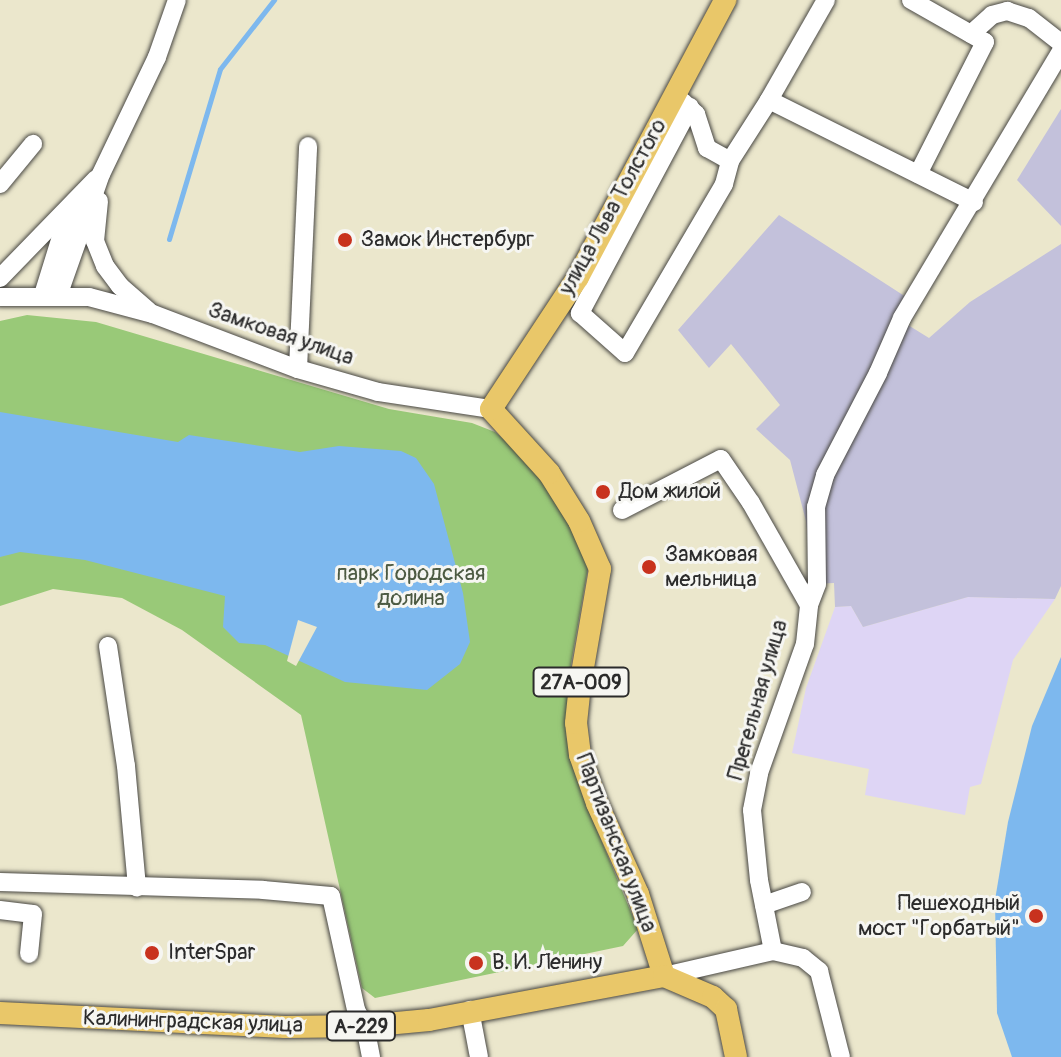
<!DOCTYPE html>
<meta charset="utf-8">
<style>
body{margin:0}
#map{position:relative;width:1061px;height:1057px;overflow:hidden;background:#ebe7cc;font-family:Pangolin,sans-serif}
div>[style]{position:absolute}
.built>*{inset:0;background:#ded5f5}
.industrial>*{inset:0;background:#c3c1db}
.green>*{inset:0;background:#99c978}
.water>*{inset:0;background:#7db8ee}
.pier>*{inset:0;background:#ebe7cc}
.stream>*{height:5px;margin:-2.5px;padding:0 2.5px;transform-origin:2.5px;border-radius:2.5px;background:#7db8ee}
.roads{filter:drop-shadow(0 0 2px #484743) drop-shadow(0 0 2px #484743)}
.minor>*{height:18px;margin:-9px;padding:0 9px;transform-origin:9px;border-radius:9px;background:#fff}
.major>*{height:22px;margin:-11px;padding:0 11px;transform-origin:11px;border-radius:11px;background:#e9c769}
.dots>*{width:22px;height:22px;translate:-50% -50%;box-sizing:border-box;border:4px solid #f6f6f2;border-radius:50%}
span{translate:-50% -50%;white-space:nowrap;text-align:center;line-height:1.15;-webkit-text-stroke:6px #f6f6f2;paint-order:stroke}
.shield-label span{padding:2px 6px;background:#f6f6f2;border:2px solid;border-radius:6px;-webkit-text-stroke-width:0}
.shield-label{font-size:20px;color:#2b2b2b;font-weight:700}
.street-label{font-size:22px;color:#2b2b2b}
.poi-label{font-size:22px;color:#2b2b2b}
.left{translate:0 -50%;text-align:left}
.right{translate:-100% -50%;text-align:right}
.park-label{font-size:22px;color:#4c5a42}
</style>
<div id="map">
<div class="built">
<i style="clip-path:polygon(968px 597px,1055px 599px,1013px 660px,981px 784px,970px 787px,965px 815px,865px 795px,869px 769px,792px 753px,806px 688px,835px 607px,851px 606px,863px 627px)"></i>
</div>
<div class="industrial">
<i style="clip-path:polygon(1061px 109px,1061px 226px,1017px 180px)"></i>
<i style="clip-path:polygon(779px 215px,920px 306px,908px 325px,929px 338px,970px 302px,1061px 244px,1061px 586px,1055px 599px,968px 597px,863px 627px,851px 606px,835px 607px,834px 583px,813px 584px,806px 521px,790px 460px,756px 429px,780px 405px,731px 344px,709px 368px,678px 330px)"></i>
</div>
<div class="green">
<i style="clip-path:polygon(27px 315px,96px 322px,389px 409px,472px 423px,495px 432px,524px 456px,571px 522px,589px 562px,571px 664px,566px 735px,582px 794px,638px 929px,623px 946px,375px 998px,362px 988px,301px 715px,182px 630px,122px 598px,53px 589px,0 606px,0 321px)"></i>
</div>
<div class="water">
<i style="clip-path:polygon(0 412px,178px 442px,189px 435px,300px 452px,339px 446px,401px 451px,416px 458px,434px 484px,463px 593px,470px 642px,460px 664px,427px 690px,345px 682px,265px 645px,239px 643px,223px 627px,225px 596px,85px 560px,20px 552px,0 557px)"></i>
<i style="clip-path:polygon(1061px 657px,1061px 1057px,1012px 1057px,997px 1013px,995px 900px,1008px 822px,1032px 726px)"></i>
</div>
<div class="pier">
<i style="clip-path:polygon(298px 620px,317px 627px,296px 666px,287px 661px)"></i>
</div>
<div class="stream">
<i style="left:169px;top:239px;width:177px;rotate:-73.3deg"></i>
<i style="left:220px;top:69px;width:88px;rotate:-52deg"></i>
</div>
<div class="roads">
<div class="minor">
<i style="left:911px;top:0;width:85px;rotate:29.6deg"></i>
<i style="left:985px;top:42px;width:148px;rotate:116.9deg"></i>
<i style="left:971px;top:34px;width:28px;rotate:-42deg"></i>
<i style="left:992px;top:15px;width:16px;rotate:-15deg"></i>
<i style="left:1007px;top:11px;width:23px;rotate:18deg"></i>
<i style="left:1029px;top:18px;width:41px;rotate:38deg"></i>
<i style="left:769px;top:100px;width:115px;rotate:-60.3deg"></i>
<i style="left:683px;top:102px;width:18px;rotate:43deg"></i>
<i style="left:696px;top:114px;width:36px;rotate:72deg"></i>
<i style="left:707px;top:148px;width:26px;rotate:29deg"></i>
<i style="left:730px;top:161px;width:72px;rotate:-57.4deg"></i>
<i style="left:769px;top:100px;width:229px;rotate:26.5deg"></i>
<i style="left:690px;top:107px;width:234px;rotate:118.1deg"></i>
<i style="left:580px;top:313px;width:60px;rotate:41.6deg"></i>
<i style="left:625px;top:353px;width:196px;rotate:-59.6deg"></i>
<i style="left:724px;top:184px;width:24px;rotate:-75deg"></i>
<i style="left:0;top:184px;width:52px;rotate:-50.5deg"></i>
<i style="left:99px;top:201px;width:40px;rotate:95.7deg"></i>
<i style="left:95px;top:241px;width:27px;rotate:68deg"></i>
<i style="left:105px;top:266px;width:25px;rotate:53deg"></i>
<i style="left:120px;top:286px;width:38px;rotate:41deg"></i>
<i style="left:0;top:278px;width:138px;rotate:-45.9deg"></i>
<i style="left:43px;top:295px;width:61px;rotate:-72.8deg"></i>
<i style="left:61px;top:237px;width:31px;rotate:-57deg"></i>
<i style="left:58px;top:296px;width:129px;rotate:-70.6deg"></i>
<i style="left:101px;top:174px;width:130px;rotate:-64.4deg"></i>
<i style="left:157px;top:57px;width:60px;rotate:-70.7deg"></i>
<i style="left:0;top:297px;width:89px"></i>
<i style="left:89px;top:297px;width:66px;rotate:14.9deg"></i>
<i style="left:153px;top:314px;width:155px;rotate:20.8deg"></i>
<i style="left:298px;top:369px;width:83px;rotate:16deg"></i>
<i style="left:378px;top:392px;width:114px;rotate:8.6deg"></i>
<i style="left:298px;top:369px;width:223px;rotate:-87.4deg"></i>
<i style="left:622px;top:510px;width:111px;rotate:-27.3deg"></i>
<i style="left:721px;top:459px;width:53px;rotate:55.7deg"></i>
<i style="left:751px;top:503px;width:117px;rotate:60.4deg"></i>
<i style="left:108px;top:646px;width:121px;rotate:81.5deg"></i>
<i style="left:126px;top:766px;width:122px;rotate:84.8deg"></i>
<i style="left:0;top:882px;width:263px;rotate:1.7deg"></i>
<i style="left:263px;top:890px;width:68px;rotate:5deg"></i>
<i style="left:331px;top:896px;width:117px;rotate:77.6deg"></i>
<i style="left:356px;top:1010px;width:18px;rotate:61deg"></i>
<i style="left:365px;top:1026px;width:32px;rotate:79deg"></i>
<i style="left:764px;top:905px;width:40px;rotate:-18.9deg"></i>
<i style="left:0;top:910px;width:33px;rotate:7deg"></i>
<i style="left:33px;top:914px;width:40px;rotate:95.7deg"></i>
<i style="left:773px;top:951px;width:72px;rotate:-101.2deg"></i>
<i style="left:759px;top:880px;width:70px;rotate:-95.7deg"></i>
<i style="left:752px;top:810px;width:38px;rotate:-79deg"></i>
<i style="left:759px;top:773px;width:137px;rotate:-70.4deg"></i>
<i style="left:805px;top:644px;width:39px;rotate:-84deg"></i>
<i style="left:809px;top:605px;width:22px;rotate:-69deg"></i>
<i style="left:817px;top:584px;width:77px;rotate:-90.7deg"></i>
<i style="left:816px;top:507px;width:33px;rotate:-74deg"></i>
<i style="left:825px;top:475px;width:115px;rotate:-62.5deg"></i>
<i style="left:878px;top:373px;width:60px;rotate:-66.4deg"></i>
<i style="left:902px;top:318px;width:311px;rotate:-59.2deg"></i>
<i style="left:664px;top:976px;width:112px;rotate:-12.9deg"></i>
<i style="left:773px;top:951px;width:31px;rotate:13deg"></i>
<i style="left:803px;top:958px;width:21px;rotate:39deg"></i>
<i style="left:819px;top:971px;width:89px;rotate:75.7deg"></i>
<i style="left:470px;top:1010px;width:48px;rotate:79.2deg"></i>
</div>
<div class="major">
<i style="left:664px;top:976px;width:86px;rotate:-107.6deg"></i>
<i style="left:638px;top:894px;width:100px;rotate:-114.3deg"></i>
<i style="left:597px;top:803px;width:51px;rotate:-109.5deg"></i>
<i style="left:580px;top:755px;width:32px;rotate:-97deg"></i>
<i style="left:576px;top:723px;width:38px;rotate:-84deg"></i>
<i style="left:580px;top:685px;width:118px;rotate:-80.2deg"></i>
<i style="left:600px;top:569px;width:52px;rotate:-113.6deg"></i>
<i style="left:579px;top:521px;width:57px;rotate:-122deg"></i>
<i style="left:549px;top:473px;width:86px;rotate:-132.2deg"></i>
<i style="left:491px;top:409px;width:158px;rotate:-56.6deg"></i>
<i style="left:578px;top:277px;width:314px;rotate:-62deg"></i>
<i style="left:0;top:1013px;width:285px;rotate:2.8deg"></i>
<i style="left:285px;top:1027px;width:80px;rotate:-0.7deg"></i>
<i style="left:365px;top:1026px;width:64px;rotate:-5.4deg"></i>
<i style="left:429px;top:1020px;width:239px;rotate:-10.6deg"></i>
<i style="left:664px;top:976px;width:53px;rotate:23.2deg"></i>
<i style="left:713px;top:997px;width:18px;rotate:43deg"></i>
<i style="left:726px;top:1009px;width:49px;rotate:78.2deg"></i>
</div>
</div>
<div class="dots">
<i style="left:345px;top:240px;background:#c8321e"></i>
<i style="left:603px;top:492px;background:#c8321e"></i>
<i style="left:649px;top:567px;background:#c8321e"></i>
<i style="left:1036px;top:916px;background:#c8321e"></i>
<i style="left:152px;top:953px;background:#c8321e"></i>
<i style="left:476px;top:963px;background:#c8321e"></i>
</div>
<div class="shield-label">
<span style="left:581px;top:682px">27А-009</span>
<span style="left:361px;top:1026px">А-229</span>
</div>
<div class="street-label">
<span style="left:613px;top:207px;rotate:-61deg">улица Льва Толстого</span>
<span style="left:281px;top:334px;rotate:19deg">Замковая улица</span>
<span style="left:758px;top:700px;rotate:-74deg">Прегельная улица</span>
<span style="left:616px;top:843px;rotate:69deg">Партизанская улица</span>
<span style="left:193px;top:1022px;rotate:2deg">Калининградская улица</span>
</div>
<div class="poi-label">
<span class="left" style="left:361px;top:240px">Замок Инстербург</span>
<span class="left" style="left:619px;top:492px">Дом жилой</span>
<span class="left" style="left:665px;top:567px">Замковая<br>мельница</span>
<span class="right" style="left:1020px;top:916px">Пешеходный<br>мост "Горбатый"</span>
<span class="left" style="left:168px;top:953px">InterSpar</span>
<span class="left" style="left:492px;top:963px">В. И. Ленину</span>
</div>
<div class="park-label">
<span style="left:411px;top:586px">парк Городская<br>долина</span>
</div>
</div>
